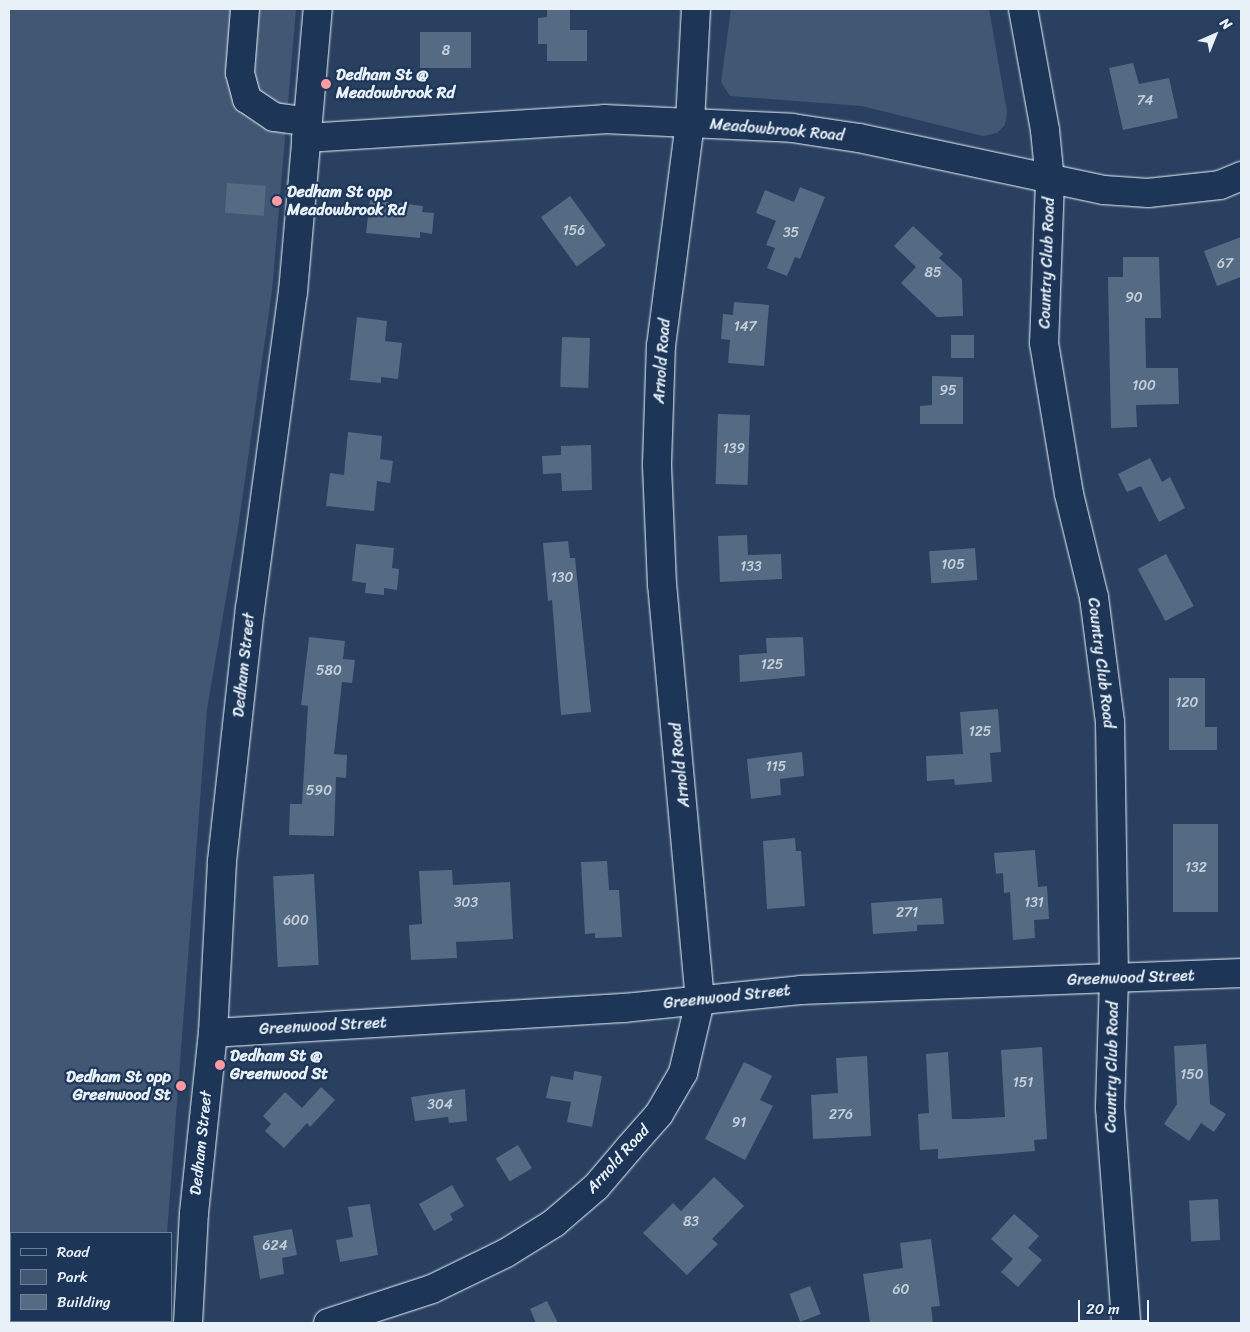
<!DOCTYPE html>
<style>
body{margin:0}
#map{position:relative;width:1250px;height:1332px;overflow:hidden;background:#294061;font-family:Sriracha,sans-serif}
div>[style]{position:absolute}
.green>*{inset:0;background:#415774}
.building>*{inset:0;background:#556a83;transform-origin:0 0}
.roads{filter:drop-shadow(0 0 1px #e8f1f8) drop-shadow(0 0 1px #e8f1f8)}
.minor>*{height:28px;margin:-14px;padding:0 14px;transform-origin:14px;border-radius:14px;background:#1d3557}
.major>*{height:28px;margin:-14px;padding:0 14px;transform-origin:14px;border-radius:14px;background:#1d3557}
.dots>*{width:14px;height:14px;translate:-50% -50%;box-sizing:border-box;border:2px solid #1d3557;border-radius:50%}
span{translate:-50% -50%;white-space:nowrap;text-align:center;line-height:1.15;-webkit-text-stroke:4.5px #1d3557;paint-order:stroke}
.number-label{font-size:14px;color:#c3cfdb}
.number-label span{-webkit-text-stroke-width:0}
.poi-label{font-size:16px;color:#e8f1f8;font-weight:700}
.left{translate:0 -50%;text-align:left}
.right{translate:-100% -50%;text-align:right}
.street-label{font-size:16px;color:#e8f1f8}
.frame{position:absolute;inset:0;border:10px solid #e8f1f8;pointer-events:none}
.legend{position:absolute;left:10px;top:1232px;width:162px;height:90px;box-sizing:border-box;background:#1d3557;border:1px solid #6e8097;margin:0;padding:6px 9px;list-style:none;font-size:15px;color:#e8f1f8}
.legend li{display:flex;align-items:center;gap:10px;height:25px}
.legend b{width:25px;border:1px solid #6e8097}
.north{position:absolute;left:1190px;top:10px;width:50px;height:50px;-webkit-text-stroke:4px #1d3557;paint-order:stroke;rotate:44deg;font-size:14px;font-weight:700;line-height:20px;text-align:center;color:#e8f1f8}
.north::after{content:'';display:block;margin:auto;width:18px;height:22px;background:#e8f1f8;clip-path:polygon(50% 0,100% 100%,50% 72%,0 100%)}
.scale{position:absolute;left:1078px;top:1300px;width:71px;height:22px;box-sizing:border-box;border:2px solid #e8f1f8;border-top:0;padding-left:6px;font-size:15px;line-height:18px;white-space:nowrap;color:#e8f1f8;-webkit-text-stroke:4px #1d3557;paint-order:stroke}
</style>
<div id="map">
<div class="green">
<i style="clip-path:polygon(9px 9px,296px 9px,272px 291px,238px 528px,207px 709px,167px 1233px,11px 1233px,11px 1321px,159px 1321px,159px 1323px,9px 1323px)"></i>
<i style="clip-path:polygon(731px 9px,989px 9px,1007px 112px,1005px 125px,997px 133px,983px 136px,862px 106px,730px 96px,721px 82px)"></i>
</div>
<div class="building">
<i style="clip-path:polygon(547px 9px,570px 9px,570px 30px,587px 30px,587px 61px,547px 61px,547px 44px,538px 44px,538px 18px,547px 17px)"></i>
<i style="left:471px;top:32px;width:36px;height:51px;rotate:90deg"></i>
<i style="clip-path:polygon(1133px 63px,1139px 84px,1169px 78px,1178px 118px,1123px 130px,1109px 68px)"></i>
<i style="left:227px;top:183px;width:39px;height:30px;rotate:4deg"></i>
<i style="clip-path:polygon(800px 187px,825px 197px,800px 259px,795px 257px,787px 276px,767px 268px,775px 248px,766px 245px,776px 221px,756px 213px,765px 190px,794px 202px)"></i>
<i style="left:570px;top:196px;width:61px;height:36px;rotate:54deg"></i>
<i style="clip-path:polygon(370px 200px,423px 206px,422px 212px,434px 213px,432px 234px,420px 232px,420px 238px,366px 233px)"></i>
<i style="clip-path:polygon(913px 226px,943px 254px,939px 258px,962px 279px,963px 316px,937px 317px,901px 283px,916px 267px,894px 246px)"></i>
<i style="clip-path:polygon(1241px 237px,1241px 277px,1217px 286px,1204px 251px)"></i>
<i style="clip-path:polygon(1123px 257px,1159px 257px,1161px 318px,1145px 318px,1146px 368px,1178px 368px,1179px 404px,1136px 405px,1137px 427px,1111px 428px,1108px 277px,1123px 277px)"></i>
<i style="clip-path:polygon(734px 302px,769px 305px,764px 366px,728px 363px,730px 340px,721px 339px,723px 314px,733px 315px)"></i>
<i style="clip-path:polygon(357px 317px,387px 321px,385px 341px,402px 343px,398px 379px,381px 377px,381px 383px,350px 380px)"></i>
<i style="left:951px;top:335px;width:23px;height:23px"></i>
<i style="left:562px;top:337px;width:28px;height:50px;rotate:2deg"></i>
<i style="clip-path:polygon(932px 376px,963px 377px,963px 424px,920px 424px,920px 406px,932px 405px)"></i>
<i style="left:718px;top:414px;width:32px;height:70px;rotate:2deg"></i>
<i style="clip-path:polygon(348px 432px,382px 436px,380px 459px,393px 461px,390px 483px,377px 481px,374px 511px,326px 506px,330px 473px,344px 475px)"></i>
<i style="clip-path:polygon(591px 445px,592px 490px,562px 491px,561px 473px,543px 474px,542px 456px,561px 455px,561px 446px)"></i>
<i style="clip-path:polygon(1150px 458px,1162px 482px,1170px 477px,1185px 508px,1159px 522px,1141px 486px,1127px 492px,1118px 474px)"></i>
<i style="clip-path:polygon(747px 535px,748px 555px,781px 554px,782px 579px,720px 582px,718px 536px)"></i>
<i style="clip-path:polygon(568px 541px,570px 558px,575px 558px,591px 712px,561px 715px,552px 600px,548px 601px,543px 543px)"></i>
<i style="clip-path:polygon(356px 544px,394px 548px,392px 568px,399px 569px,397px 590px,384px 588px,384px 595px,365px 593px,366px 583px,352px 581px)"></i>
<i style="left:975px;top:548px;width:32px;height:46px;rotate:86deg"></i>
<i style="left:1166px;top:554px;width:59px;height:32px;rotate:62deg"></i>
<i style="clip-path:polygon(309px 637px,345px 641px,343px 659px,355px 660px,352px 683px,342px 682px,334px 754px,347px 755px,346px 778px,336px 777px,334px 836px,289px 835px,290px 804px,302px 804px,308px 706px,301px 705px)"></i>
<i style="clip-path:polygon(803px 637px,805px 676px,740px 682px,739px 655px,767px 653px,766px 638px)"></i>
<i style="clip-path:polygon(1169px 678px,1205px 678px,1205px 727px,1217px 727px,1217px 750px,1169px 750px)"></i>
<i style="clip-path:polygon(998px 709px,1001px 752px,990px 753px,992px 782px,955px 785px,954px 779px,927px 781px,926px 756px,963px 754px,960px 712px)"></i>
<i style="clip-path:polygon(802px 752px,804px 776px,780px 779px,781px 795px,751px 799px,747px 759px)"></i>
<i style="left:1173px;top:824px;width:45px;height:88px"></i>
<i style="clip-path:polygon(795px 838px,796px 851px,801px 851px,805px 906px,767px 909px,763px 841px)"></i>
<i style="clip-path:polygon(1035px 850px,1038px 887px,1047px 886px,1049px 919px,1034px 920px,1035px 938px,1013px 940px,1010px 892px,1004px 893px,1003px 873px,996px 874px,994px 853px)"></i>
<i style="clip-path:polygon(607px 861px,609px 890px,619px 890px,622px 937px,595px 938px,595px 933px,585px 934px,581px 862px)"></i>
<i style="clip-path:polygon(452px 870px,453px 885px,510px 882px,513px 939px,456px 942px,457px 958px,411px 960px,409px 925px,422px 924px,419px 871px)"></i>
<i style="left:314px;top:874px;width:91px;height:41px;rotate:87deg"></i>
<i style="clip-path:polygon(942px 898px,944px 924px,917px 925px,917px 931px,873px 934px,871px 903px)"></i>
<i style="clip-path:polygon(1206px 1044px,1210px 1104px,1226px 1114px,1214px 1132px,1201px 1123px,1189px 1141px,1164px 1124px,1177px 1104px,1174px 1046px)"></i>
<i style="clip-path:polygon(1042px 1047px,1047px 1139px,1034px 1140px,1035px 1151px,938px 1159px,938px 1149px,920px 1150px,918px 1114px,929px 1113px,926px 1054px,948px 1052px,952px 1119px,968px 1119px,1005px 1117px,1001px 1050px)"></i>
<i style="clip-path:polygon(867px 1056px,871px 1136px,813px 1139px,811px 1095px,838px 1093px,836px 1058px)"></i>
<i style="clip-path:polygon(744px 1062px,772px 1076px,760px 1100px,773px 1106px,745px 1160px,705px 1139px)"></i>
<i style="clip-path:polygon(574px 1071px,602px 1076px,592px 1127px,567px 1122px,571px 1102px,546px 1098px,551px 1076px,573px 1080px)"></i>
<i style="clip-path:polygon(321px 1087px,335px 1100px,310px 1127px,307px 1123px,284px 1148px,265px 1131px,271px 1124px,263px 1116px,285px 1092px,302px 1108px)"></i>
<i style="clip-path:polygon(465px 1089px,467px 1121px,449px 1123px,448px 1117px,415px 1121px,411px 1097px)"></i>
<i style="left:518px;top:1145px;width:27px;height:26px;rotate:59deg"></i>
<i style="clip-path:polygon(714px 1177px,744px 1206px,712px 1239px,718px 1244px,687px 1275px,643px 1233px,673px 1203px,681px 1211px)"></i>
<i style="clip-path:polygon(452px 1185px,464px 1206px,450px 1214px,453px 1220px,434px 1231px,419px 1204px)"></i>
<i style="left:1218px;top:1199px;width:41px;height:29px;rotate:87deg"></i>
<i style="clip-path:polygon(370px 1204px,378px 1255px,340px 1262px,336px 1240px,353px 1237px,348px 1207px)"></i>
<i style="clip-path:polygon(1014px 1214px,1039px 1236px,1028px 1248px,1042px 1260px,1018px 1287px,1001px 1272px,1013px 1259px,991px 1239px)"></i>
<i style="clip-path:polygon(292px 1229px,297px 1255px,282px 1258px,284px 1274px,260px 1279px,253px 1236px)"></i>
<i style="clip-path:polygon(931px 1239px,940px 1306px,931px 1307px,933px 1323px,870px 1323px,863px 1274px,903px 1268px,900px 1243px)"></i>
<i style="left:810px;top:1286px;width:30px;height:22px;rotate:69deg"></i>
<i style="clip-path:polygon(547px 1301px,558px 1323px,536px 1323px,530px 1309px)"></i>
</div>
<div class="roads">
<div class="minor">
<i style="left:245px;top:9px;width:64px;rotate:94.5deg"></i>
<i style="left:240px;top:73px;width:27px;rotate:75deg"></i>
<i style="left:247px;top:99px;width:32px;rotate:34deg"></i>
<i style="left:274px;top:117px;width:34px;rotate:8deg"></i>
<i style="left:1023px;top:9px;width:123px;rotate:79.7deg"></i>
<i style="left:1045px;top:130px;width:51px;rotate:84.4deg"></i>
<i style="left:1050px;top:181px;width:162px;rotate:92.1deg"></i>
<i style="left:1044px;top:343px;width:153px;rotate:80.6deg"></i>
<i style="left:1069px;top:494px;width:106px;rotate:76.4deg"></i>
<i style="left:1094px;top:597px;width:126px;rotate:82.7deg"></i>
<i style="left:1110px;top:722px;width:257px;rotate:89.1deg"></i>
<i style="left:1114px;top:979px;width:129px;rotate:91.8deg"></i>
<i style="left:1110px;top:1108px;width:216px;rotate:85.7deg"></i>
<i style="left:306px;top:138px;width:299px;rotate:-3.6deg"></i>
<i style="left:604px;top:119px;width:188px;rotate:2.7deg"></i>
<i style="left:792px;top:128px;width:68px;rotate:8.5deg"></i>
<i style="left:859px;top:138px;width:250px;rotate:12deg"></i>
<i style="left:1104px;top:190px;width:44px;rotate:3.9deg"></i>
<i style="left:1148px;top:193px;width:72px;rotate:-6.3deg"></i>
<i style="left:1220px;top:185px;width:23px;rotate:-23deg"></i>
<i style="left:213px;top:1033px;width:412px;rotate:-3.5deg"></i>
<i style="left:624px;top:1008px;width:178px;rotate:-5.8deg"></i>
<i style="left:801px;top:990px;width:440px;rotate:-2.2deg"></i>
<i style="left:328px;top:1323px;width:109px;rotate:-18.1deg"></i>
<i style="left:432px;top:1289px;width:82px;rotate:-25.9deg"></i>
<i style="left:506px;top:1253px;width:57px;rotate:-32deg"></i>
<i style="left:554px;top:1223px;width:55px;rotate:-40.6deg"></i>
<i style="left:596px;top:1187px;width:52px;rotate:-49.6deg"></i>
<i style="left:630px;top:1147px;width:44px;rotate:-48.7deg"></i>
<i style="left:659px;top:1114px;width:48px;rotate:-59.7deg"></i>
<i style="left:683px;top:1073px;width:74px;rotate:-76.7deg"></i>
<i style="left:700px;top:1001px;width:418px;rotate:-95.2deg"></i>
<i style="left:662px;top:585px;width:121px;rotate:-92.4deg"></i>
<i style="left:657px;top:464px;width:118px;rotate:-88.1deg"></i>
<i style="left:661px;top:346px;width:226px;rotate:-82.6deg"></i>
<i style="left:690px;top:122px;width:113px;rotate:-87deg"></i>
</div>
<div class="major">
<i style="left:188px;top:1323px;width:110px;rotate:-86.9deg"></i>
<i style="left:194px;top:1213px;width:181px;rotate:-84deg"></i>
<i style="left:213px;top:1033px;width:172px;rotate:-87deg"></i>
<i style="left:222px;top:861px;width:254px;rotate:-83.7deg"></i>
<i style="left:250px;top:609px;width:320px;rotate:-82.3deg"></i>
<i style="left:293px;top:292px;width:284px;rotate:-85deg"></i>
</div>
</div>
<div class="dots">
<i style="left:326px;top:84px;background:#ff9aa2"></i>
<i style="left:277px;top:201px;background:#ff9aa2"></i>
<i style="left:220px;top:1065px;background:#ff9aa2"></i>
<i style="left:181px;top:1086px;background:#ff9aa2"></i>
</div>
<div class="number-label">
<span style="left:446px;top:51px">8</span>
<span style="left:1145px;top:101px">74</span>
<span style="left:574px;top:231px">156</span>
<span style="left:791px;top:233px">35</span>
<span style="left:1225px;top:264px">67</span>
<span style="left:933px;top:273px">85</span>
<span style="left:1134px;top:298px">90</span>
<span style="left:745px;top:327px">147</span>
<span style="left:1144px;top:386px">100</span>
<span style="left:948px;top:391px">95</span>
<span style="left:734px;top:449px">139</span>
<span style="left:953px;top:565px">105</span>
<span style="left:751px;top:567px">133</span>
<span style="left:562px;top:578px">130</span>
<span style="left:772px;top:665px">125</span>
<span style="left:329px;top:671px">580</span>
<span style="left:1187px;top:703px">120</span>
<span style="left:980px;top:732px">125</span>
<span style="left:776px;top:767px">115</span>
<span style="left:319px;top:791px">590</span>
<span style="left:1196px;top:868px">132</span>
<span style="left:466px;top:903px">303</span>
<span style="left:1034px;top:903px">131</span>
<span style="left:907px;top:913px">271</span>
<span style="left:296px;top:921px">600</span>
<span style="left:1192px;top:1075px">150</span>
<span style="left:1023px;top:1083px">151</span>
<span style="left:440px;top:1105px">304</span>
<span style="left:841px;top:1115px">276</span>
<span style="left:739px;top:1123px">91</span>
<span style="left:691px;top:1222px">83</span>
<span style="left:275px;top:1246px">624</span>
<span style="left:901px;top:1290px">60</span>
</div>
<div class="poi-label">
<span class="left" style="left:336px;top:84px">Dedham St @<br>Meadowbrook Rd</span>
<span class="left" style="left:287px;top:201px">Dedham St opp<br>Meadowbrook Rd</span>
<span class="left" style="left:230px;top:1065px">Dedham St @<br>Greenwood St</span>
<span class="right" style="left:171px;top:1086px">Dedham St opp<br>Greenwood St</span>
</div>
<div class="street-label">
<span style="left:777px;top:130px;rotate:5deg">Meadowbrook Road</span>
<span style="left:1047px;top:263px;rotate:-88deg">Country Club Road</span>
<span style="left:662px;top:361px;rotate:-86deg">Arnold Road</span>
<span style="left:1101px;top:663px;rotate:83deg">Country Club Road</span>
<span style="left:244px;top:665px;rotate:-84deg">Dedham Street</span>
<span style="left:680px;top:765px;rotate:-96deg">Arnold Road</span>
<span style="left:1131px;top:978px;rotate:-2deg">Greenwood Street</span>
<span style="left:727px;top:997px;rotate:-6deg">Greenwood Street</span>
<span style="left:323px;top:1026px;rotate:-3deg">Greenwood Street</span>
<span style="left:1112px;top:1067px;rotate:-89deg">Country Club Road</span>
<span style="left:201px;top:1143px;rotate:-84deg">Dedham Street</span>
<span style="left:618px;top:1159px;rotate:-48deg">Arnold Road</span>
</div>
<div class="frame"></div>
<ul class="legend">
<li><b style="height:6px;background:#1d3557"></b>Road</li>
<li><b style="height:14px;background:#415774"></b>Park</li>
<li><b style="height:14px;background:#556a83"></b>Building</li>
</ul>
<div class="north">N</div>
<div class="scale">20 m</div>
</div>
